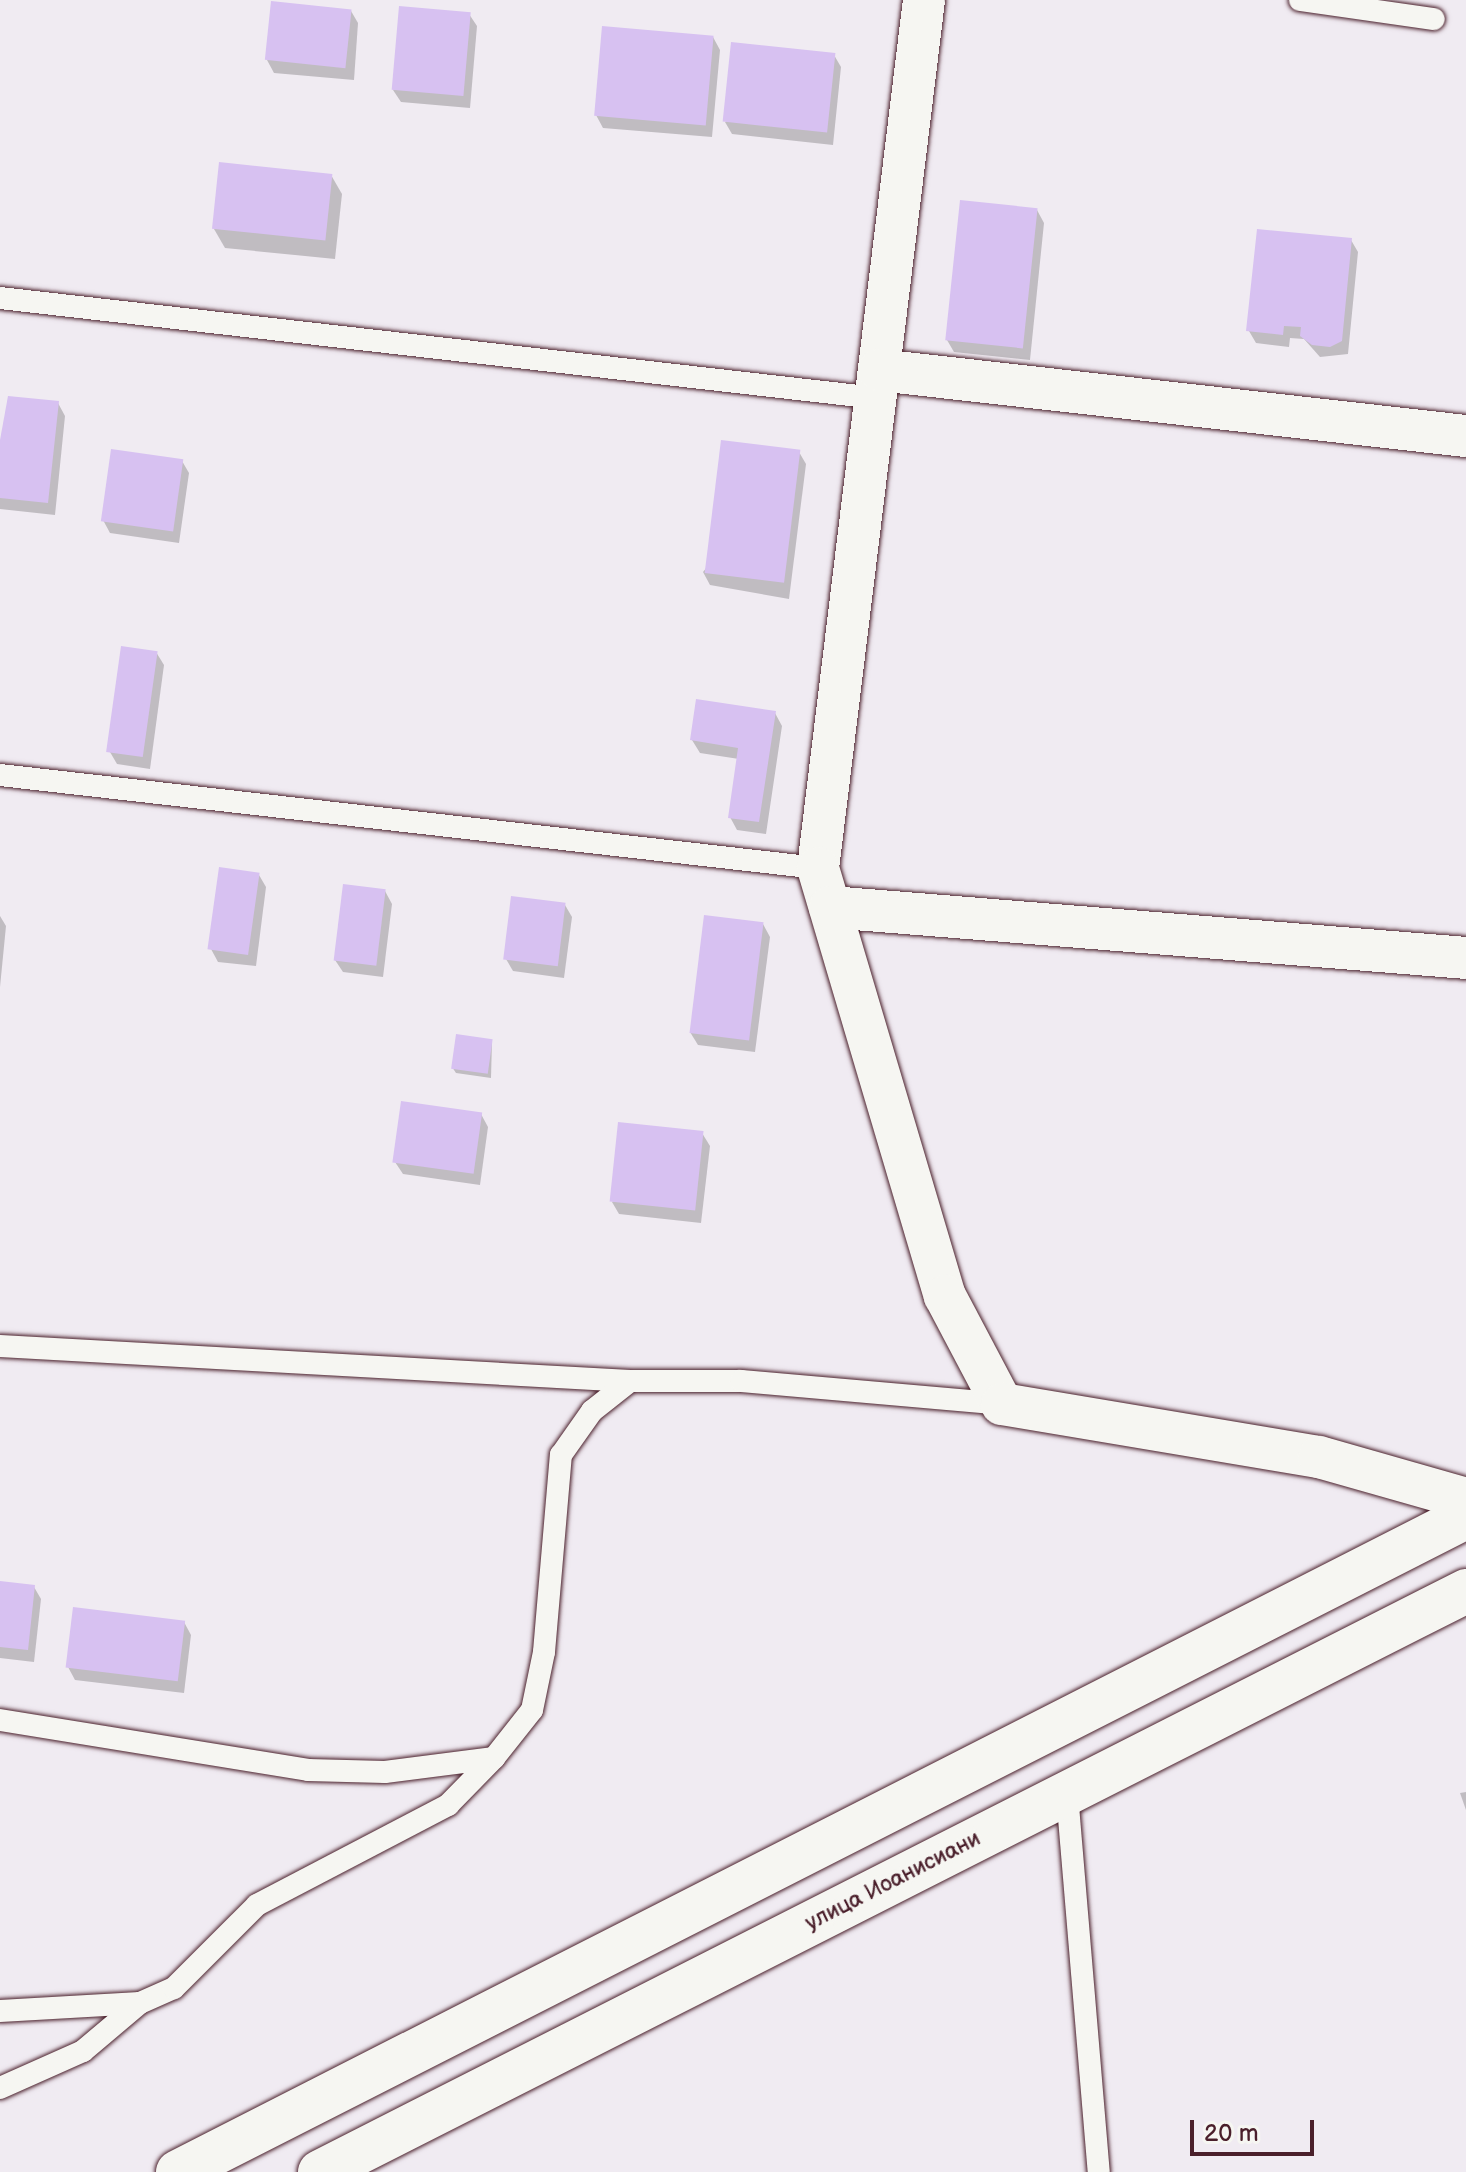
<!DOCTYPE html>
<meta charset="utf-8">
<style>
body{margin:0}
#map{position:relative;width:1466px;height:2172px;overflow:hidden;background:#f0ebf2;font-family:"Balsamiq Sans",sans-serif}
div>[style]{position:absolute}
.shadow>*{inset:0;background:#0003}
.building>*{inset:0;background:#d7c1f1;transform-origin:0 0}
.roads{filter:drop-shadow(0 0 2px #4a1f2b) drop-shadow(0 0 2px #4a1f2b)}
.lane>*{height:22px;margin:-11px;padding:0 11px;transform-origin:11px;border-radius:11px;background:#f6f6f2}
.street>*{height:42px;margin:-21px;padding:0 21px;transform-origin:21px;border-radius:21px;background:#f6f6f2}
.secondary>*{height:44px;margin:-22px;padding:0 22px;transform-origin:22px;border-radius:22px;background:#f6f6f2}
span{translate:-50% -50%;white-space:nowrap;text-align:center;line-height:1.15;-webkit-text-stroke:7px #f6f6f2;paint-order:stroke}
.street-label{font-size:22px;color:#4a1f2b}
.scale{position:absolute;left:1190px;top:2120px;width:124px;height:36px;box-sizing:border-box;border:4px solid #4a1f2b;border-top:0;padding-left:10px;font-size:24px;line-height:28px;white-space:nowrap;color:#4a1f2b;-webkit-text-stroke:6px #f6f6f2;paint-order:stroke}
</style>
<div id="map">
<div class="shadow">
<i style="clip-path:polygon(351px 11px,358px 23px,354px 80px,274px 73px,267px 60px)"></i>
<i style="clip-path:polygon(469px 14px,477px 26px,470px 108px,401px 102px,393px 90px)"></i>
<i style="clip-path:polygon(713px 37px,720px 50px,712px 137px,603px 128px,596px 115px)"></i>
<i style="clip-path:polygon(834px 55px,841px 67px,833px 145px,732px 134px,725px 122px)"></i>
<i style="clip-path:polygon(331px 175px,342px 194px,335px 259px,225px 248px,214px 229px)"></i>
<i style="clip-path:polygon(1037px 210px,1044px 223px,1030px 360px,954px 352px,947px 340px)"></i>
<i style="clip-path:polygon(1351px 240px,1358px 252px,1348px 354px,1320px 357px,1304px 339px,1290px 338px,1289px 347px,1256px 343px,1249px 331px)"></i>
<i style="clip-path:polygon(58px 403px,65px 416px,55px 515px,0 509px,0 442px)"></i>
<i style="clip-path:polygon(799px 452px,806px 464px,789px 599px,710px 585px,703px 572px)"></i>
<i style="clip-path:polygon(182px 461px,189px 473px,179px 543px,110px 533px,103px 520px)"></i>
<i style="clip-path:polygon(156px 652px,164px 665px,150px 769px,117px 764px,110px 752px)"></i>
<i style="clip-path:polygon(775px 713px,782px 726px,766px 834px,737px 830px,730px 817px,739px 759px,700px 753px,692px 740px)"></i>
<i style="clip-path:polygon(259px 875px,266px 887px,256px 966px,218px 962px,211px 949px)"></i>
<i style="clip-path:polygon(385px 891px,392px 904px,383px 977px,343px 972px,335px 960px)"></i>
<i style="clip-path:polygon(565px 905px,572px 917px,564px 978px,513px 971px,506px 959px)"></i>
<i style="clip-path:polygon(0 916px,6px 926px,0 987px)"></i>
<i style="clip-path:polygon(763px 924px,770px 937px,755px 1052px,698px 1045px,690px 1032px)"></i>
<i style="clip-path:polygon(492px 1041px,491px 1078px,456px 1073px,452px 1067px)"></i>
<i style="clip-path:polygon(481px 1114px,488px 1127px,480px 1185px,403px 1174px,395px 1162px)"></i>
<i style="clip-path:polygon(702px 1133px,710px 1146px,701px 1223px,619px 1214px,612px 1202px)"></i>
<i style="clip-path:polygon(0 1583px,34px 1587px,41px 1599px,34px 1662px,0 1658px)"></i>
<i style="clip-path:polygon(184px 1622px,191px 1635px,184px 1693px,75px 1680px,68px 1667px)"></i>
<i style="clip-path:polygon(1466px 1792px,1466px 1810px,1460px 1793px)"></i>
</div>
<div class="building">
<i style="left:271px;top:1px;width:81px;height:59px;rotate:6deg"></i>
<i style="left:399px;top:6px;width:72px;height:84px;rotate:5deg"></i>
<i style="left:602px;top:26px;width:112px;height:90px;rotate:5deg"></i>
<i style="left:731px;top:42px;width:105px;height:80px;rotate:6deg"></i>
<i style="left:219px;top:162px;width:114px;height:67px;rotate:6deg"></i>
<i style="left:960px;top:200px;width:78px;height:141px;rotate:6deg"></i>
<i style="clip-path:polygon(1257px 229px,1352px 238px,1342px 341px,1330px 347px,1312px 345px,1300px 336px,1301px 327px,1284px 326px,1283px 335px,1246px 331px)"></i>
<i style="clip-path:polygon(8px 396px,59px 401px,48px 503px,0 498px,0 440px)"></i>
<i style="left:721px;top:440px;width:80px;height:134px;rotate:7deg"></i>
<i style="left:111px;top:449px;width:73px;height:73px;rotate:8deg"></i>
<i style="left:121px;top:646px;width:37px;height:107px;rotate:8deg"></i>
<i style="clip-path:polygon(696px 699px,776px 711px,759px 822px,728px 818px,738px 748px,690px 740px)"></i>
<i style="left:219px;top:867px;width:41px;height:83px;rotate:8deg"></i>
<i style="left:343px;top:884px;width:43px;height:77px;rotate:7deg"></i>
<i style="left:511px;top:896px;width:55px;height:64px;rotate:7deg"></i>
<i style="left:704px;top:915px;width:60px;height:119px;rotate:7deg"></i>
<i style="left:456px;top:1034px;width:37px;height:35px;rotate:8deg"></i>
<i style="left:401px;top:1101px;width:82px;height:62px;rotate:8deg"></i>
<i style="left:618px;top:1122px;width:86px;height:80px;rotate:6deg"></i>
<i style="clip-path:polygon(0 1581px,35px 1585px,28px 1650px,0 1647px)"></i>
<i style="left:73px;top:1607px;width:113px;height:61px;rotate:7deg"></i>
</div>
<div class="roads">
<div class="lane">
<i style="left:1300px;top:0;width:135px;rotate:8.1deg"></i>
<i style="left:0;top:298px;width:882px;rotate:6.51deg"></i>
<i style="left:0;top:775px;width:823px;rotate:6.49deg"></i>
<i style="left:0;top:1346px;width:631px;rotate:3.18deg"></i>
<i style="left:630px;top:1381px;width:111px"></i>
<i style="left:741px;top:1381px;width:262px;rotate:5deg"></i>
<i style="left:0;top:1720px;width:312px;rotate:9.2deg"></i>
<i style="left:308px;top:1770px;width:77px;rotate:1.5deg"></i>
<i style="left:385px;top:1772px;width:110px;rotate:-7.3deg"></i>
<i style="left:1067px;top:1794px;width:379px;rotate:85.2deg"></i>
<i style="left:0;top:2011px;width:140px;rotate:-3.3deg"></i>
<i style="left:140px;top:2003px;width:37px;rotate:-24deg"></i>
<i style="left:174px;top:1988px;width:117px;rotate:-45deg"></i>
<i style="left:257px;top:1905px;width:216px;rotate:-27.6deg"></i>
<i style="left:448px;top:1805px;width:66px;rotate:-45.6deg"></i>
<i style="left:494px;top:1758px;width:61px;rotate:-51.6deg"></i>
<i style="left:532px;top:1710px;width:59px;rotate:-78.3deg"></i>
<i style="left:544px;top:1652px;width:198px;rotate:-85.1deg"></i>
<i style="left:561px;top:1455px;width:54px;rotate:-54.8deg"></i>
<i style="left:592px;top:1411px;width:48px;rotate:-38.3deg"></i>
<i style="left:0;top:2088px;width:91px;rotate:-24deg"></i>
<i style="left:83px;top:2051px;width:75px;rotate:-40.1deg"></i>
</div>
<div class="street">
<i style="left:924px;top:0;width:874px;rotate:96.96deg"></i>
<i style="left:818px;top:868px;width:446px;rotate:73.5deg"></i>
<i style="left:945px;top:1296px;width:122px;rotate:62.2deg"></i>
<i style="left:1002px;top:1404px;width:321px;rotate:9.5deg"></i>
<i style="left:1319px;top:1457px;width:153px;rotate:15.9deg"></i>
<i style="left:879px;top:370px;width:591px;rotate:6.42deg"></i>
<i style="left:830px;top:907px;width:638px;rotate:4.58deg"></i>
</div>
<div class="secondary">
<i style="left:178px;top:2172px;width:1445px;rotate:-26.96deg"></i>
<i style="left:320px;top:2172px;width:1285px;rotate:-26.88deg"></i>
</div>
</div>
<div class="street-label">
<span style="left:893px;top:1881px;rotate:-27deg">улица Иоанисиани</span>
</div>
<div class="scale">20 m</div>
</div>
